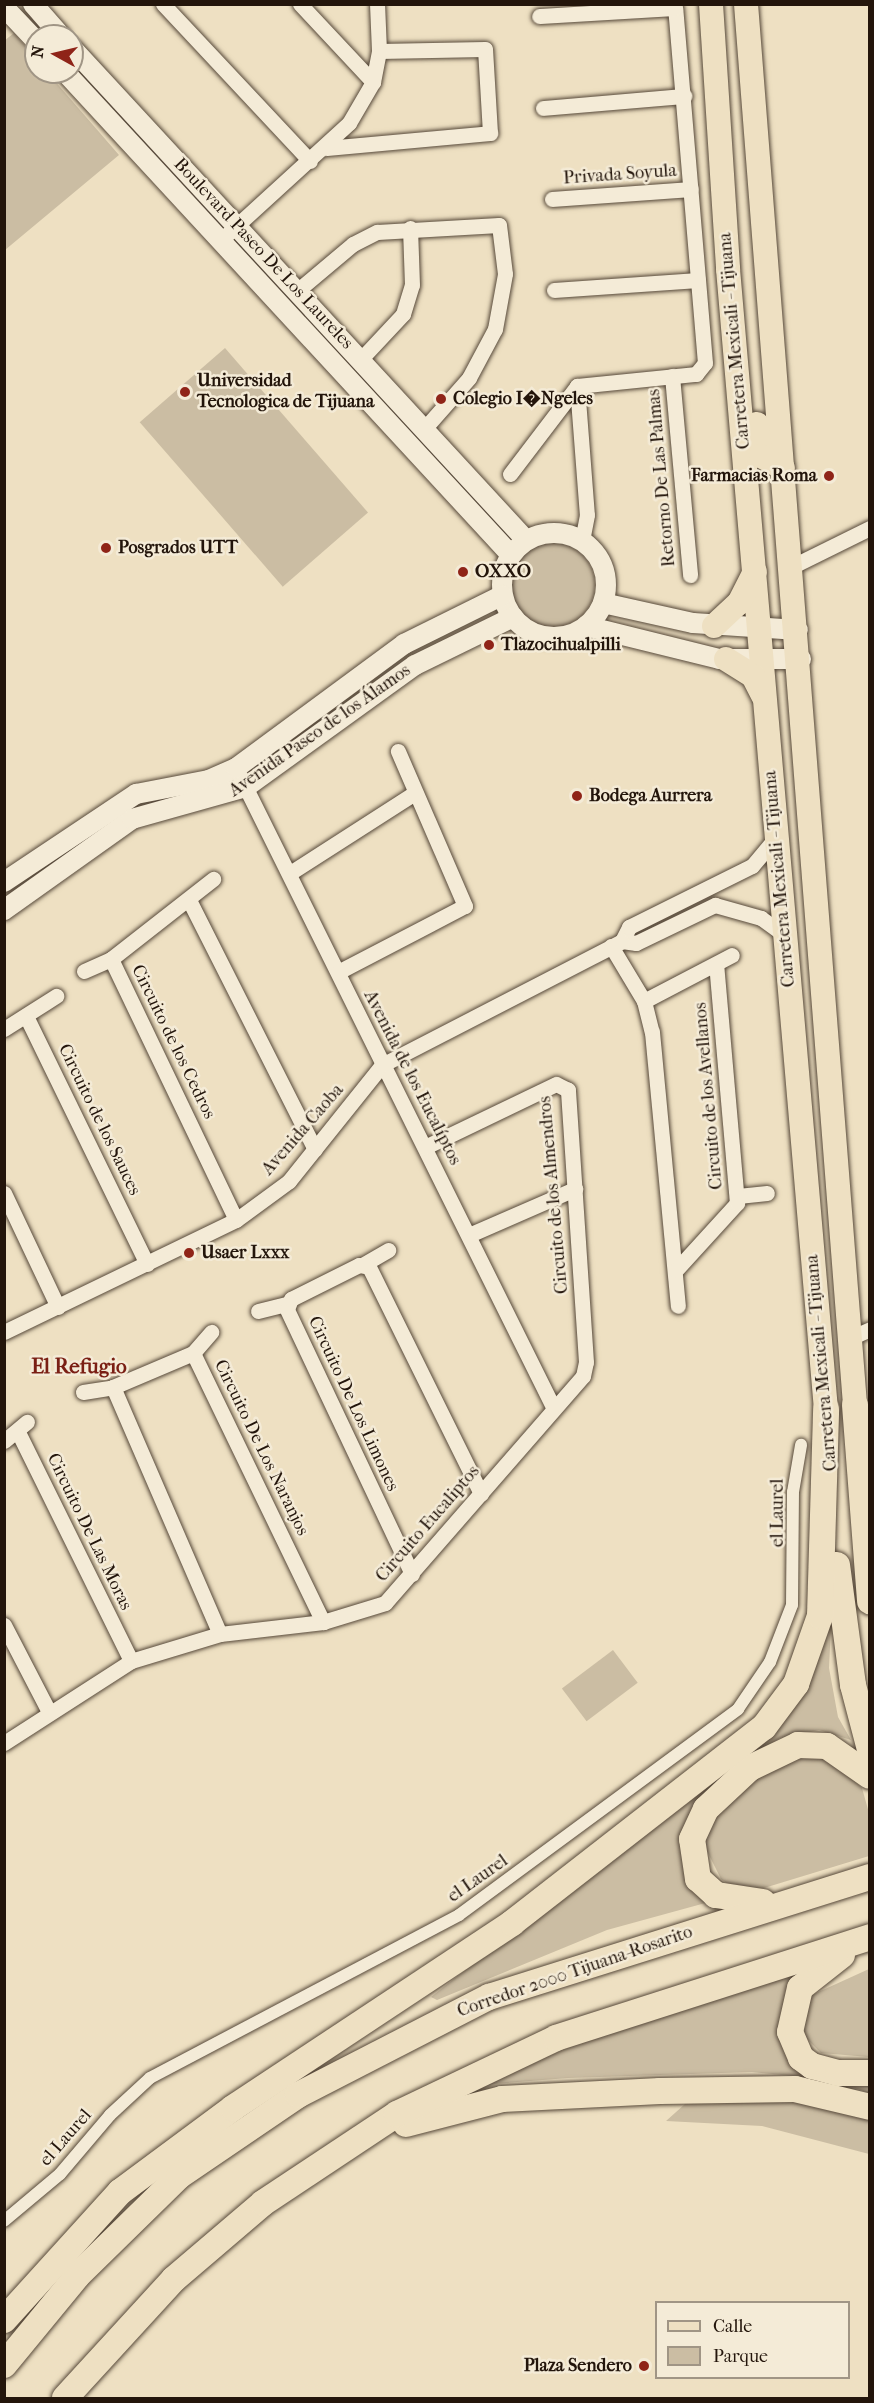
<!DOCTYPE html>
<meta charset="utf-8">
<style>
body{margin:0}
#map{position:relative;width:874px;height:2403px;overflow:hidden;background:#eee0c2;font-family:"IM FELL French Canon",serif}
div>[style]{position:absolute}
.green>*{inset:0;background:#cbbda3;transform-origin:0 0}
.round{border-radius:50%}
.roads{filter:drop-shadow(0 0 2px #564839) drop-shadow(0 0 2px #564839)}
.pedestrian>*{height:12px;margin:-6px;padding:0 6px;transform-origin:6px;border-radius:6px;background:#f4ebd7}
.minor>*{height:15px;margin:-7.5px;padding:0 7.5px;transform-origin:7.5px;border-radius:7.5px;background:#f4ebd7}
.tertiary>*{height:20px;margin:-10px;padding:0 10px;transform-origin:10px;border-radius:10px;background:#f4ebd7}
.tertiary>.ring{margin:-10px;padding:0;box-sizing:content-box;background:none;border:20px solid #f4ebd7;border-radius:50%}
.primary>*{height:24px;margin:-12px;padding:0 12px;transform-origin:12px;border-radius:12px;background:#eee0c2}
.trunk>*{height:26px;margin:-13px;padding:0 13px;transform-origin:13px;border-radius:13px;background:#eee0c2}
.dots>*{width:16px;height:16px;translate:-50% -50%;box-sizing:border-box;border:3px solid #f4ebd7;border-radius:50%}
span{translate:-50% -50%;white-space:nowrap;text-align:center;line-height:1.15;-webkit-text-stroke:5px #f4ebd7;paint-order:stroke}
.street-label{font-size:18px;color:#23150b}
.poi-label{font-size:18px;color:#23150b;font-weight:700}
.left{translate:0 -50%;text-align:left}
.right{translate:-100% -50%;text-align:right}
.quarter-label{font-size:21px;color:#7a1f14;font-weight:700}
.frame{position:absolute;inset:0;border:6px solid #23150b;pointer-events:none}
.legend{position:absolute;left:655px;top:2301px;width:195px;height:78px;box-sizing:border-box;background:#f4ebd7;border:2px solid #a09585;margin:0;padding:8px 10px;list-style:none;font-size:18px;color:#23150b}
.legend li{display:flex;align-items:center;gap:12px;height:30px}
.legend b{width:30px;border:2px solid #a09585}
.north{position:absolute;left:24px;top:24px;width:60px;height:60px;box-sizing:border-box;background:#f4ebd7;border:2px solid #a09585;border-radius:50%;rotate:278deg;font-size:16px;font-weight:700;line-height:24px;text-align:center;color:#23150b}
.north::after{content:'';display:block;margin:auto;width:21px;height:27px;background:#8f2418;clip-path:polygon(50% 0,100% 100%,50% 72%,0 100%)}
</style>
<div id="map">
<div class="green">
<i style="clip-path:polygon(14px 33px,36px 59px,36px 72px,47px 72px,119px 155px,5px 250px,4px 41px)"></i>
<i style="left:225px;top:348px;width:218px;height:113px;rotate:49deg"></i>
<i class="round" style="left:511px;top:543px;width:84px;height:84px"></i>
<i style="clip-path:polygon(831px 1625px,829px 1668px,838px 1717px,851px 1740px,819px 1730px,780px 1738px,756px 1753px,693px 1815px,709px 1902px,607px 1930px,437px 2000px,431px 1997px,777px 1725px,811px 1680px)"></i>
<i style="left:613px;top:1650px;width:41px;height:64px;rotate:53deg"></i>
<i style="clip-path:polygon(828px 1755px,862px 1788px,869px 1813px,869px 1856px,764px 1888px,734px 1888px,721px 1879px,704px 1845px,714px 1817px,741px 1787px,790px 1759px)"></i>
<i style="clip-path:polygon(869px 1969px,869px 2057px,821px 2053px,805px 2037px,803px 2010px,814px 1994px)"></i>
<i style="clip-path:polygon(799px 1974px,790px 2046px,870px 2077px,869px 2093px,833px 2080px,752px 2072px,568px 2078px,493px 2084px,448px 2095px,616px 2029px)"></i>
<i style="clip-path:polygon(812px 2101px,869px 2117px,869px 2154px,762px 2126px,666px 2121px,685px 2104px)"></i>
</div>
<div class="roads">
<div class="pedestrian">
<i style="left:4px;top:2221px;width:73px;rotate:-40deg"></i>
<i style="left:60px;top:2174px;width:77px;rotate:-49.7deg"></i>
<i style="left:110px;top:2115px;width:54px;rotate:-42.8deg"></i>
<i style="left:150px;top:2078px;width:349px;rotate:-27.8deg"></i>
<i style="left:459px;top:1915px;width:347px;rotate:-36.4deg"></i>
<i style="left:738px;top:1709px;width:57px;rotate:-55.8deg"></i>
<i style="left:770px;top:1662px;width:61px;rotate:-68.9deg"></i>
<i style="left:792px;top:1605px;width:113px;rotate:-89.5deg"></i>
<i style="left:793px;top:1492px;width:48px;rotate:-80.3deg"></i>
</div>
<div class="minor">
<i style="left:163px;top:4px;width:215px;rotate:46.9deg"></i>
<i style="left:300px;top:4px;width:107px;rotate:46.9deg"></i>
<i style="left:543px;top:108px;width:142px;rotate:-4.9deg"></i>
<i style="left:326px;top:148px;width:165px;rotate:-5.2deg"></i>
<i style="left:490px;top:133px;width:84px;rotate:-93.4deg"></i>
<i style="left:485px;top:49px;width:106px;rotate:178.9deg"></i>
<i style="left:552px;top:199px;width:139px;rotate:-4.1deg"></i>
<i style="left:222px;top:239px;width:172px;rotate:-42.4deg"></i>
<i style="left:349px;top:123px;width:48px;rotate:-59.7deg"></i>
<i style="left:373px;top:82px;width:32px;rotate:-79deg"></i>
<i style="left:379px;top:51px;width:47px;rotate:-92.4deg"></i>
<i style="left:554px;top:290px;width:144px;rotate:-4deg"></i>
<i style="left:297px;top:291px;width:73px;rotate:-40deg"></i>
<i style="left:353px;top:244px;width:27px;rotate:-27deg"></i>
<i style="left:377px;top:232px;width:122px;rotate:-3.3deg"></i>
<i style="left:499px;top:225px;width:49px;rotate:83deg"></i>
<i style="left:505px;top:274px;width:56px;rotate:100.3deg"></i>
<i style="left:495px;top:329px;width:55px;rotate:118deg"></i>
<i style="left:469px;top:378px;width:68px;rotate:131.4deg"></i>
<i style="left:360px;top:360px;width:63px;rotate:-46.9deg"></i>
<i style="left:403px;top:314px;width:30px;rotate:-73deg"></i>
<i style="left:412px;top:285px;width:57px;rotate:-92deg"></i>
<i style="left:672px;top:376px;width:200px;rotate:84.8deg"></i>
<i style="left:577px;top:386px;width:129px;rotate:85.6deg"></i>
<i style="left:587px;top:515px;width:26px;rotate:101deg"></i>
<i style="left:510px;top:474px;width:111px;rotate:-52.7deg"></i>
<i style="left:577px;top:386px;width:120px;rotate:-5.8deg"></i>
<i style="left:696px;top:374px;width:14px;rotate:-51deg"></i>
<i style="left:705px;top:363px;width:356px;rotate:-94.8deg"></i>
<i style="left:675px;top:8px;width:136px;rotate:176.6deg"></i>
<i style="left:793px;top:566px;width:86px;rotate:-26.3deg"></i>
<i style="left:236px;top:768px;width:713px;rotate:63.61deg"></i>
<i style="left:290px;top:873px;width:146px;rotate:-32.7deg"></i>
<i style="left:190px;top:902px;width:277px;rotate:63.2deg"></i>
<i style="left:622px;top:941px;width:16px;rotate:-63deg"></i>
<i style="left:629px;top:927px;width:137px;rotate:-26.4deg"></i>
<i style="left:752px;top:866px;width:39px;rotate:-50deg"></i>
<i style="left:622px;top:941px;width:14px;rotate:8deg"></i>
<i style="left:636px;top:943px;width:88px;rotate:-25.7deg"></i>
<i style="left:715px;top:905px;width:48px;rotate:15.8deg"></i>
<i style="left:761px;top:918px;width:29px;rotate:36deg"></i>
<i style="left:611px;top:946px;width:64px;rotate:59deg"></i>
<i style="left:644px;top:1001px;width:32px;rotate:76deg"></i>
<i style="left:652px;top:1032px;width:275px;rotate:84.6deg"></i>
<i style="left:111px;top:959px;width:289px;rotate:64.4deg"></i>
<i style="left:84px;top:971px;width:30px;rotate:-24deg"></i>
<i style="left:111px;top:959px;width:130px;rotate:-38.1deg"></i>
<i style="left:338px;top:972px;width:143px;rotate:-27.5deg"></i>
<i style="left:465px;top:906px;width:169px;rotate:-113.4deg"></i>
<i style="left:644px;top:1001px;width:99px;rotate:-27.6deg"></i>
<i style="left:26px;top:1016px;width:276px;rotate:64deg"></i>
<i style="left:4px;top:1029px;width:62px;rotate:-32.4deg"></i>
<i style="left:4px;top:1193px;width:126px;rotate:64.7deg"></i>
<i style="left:738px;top:1196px;width:29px;rotate:-6deg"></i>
<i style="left:469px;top:1235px;width:116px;rotate:-23.5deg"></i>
<i style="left:364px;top:1264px;width:28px;rotate:-30deg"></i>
<i style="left:676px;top:1270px;width:91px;rotate:-47.7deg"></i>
<i style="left:737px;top:1203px;width:239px;rotate:-95deg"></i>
<i style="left:258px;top:1311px;width:30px;rotate:-14deg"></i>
<i style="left:4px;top:1332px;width:258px;rotate:-25.8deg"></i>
<i style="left:236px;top:1220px;width:66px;rotate:-36.3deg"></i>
<i style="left:289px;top:1181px;width:149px;rotate:-51.3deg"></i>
<i style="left:382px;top:1065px;width:270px;rotate:-27.3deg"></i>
<i style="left:850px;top:1338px;width:22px;rotate:-24deg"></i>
<i style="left:193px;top:1353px;width:299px;rotate:64.2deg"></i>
<i style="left:113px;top:1387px;width:269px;rotate:66.6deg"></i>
<i style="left:83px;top:1392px;width:30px;rotate:-9deg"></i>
<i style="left:113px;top:1387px;width:87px;rotate:-23deg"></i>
<i style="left:193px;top:1353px;width:28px;rotate:-49deg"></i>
<i style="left:19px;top:1434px;width:253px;rotate:63.7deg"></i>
<i style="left:4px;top:1441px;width:30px;rotate:-40deg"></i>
<i style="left:412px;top:1574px;width:293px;rotate:-115.3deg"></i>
<i style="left:287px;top:1309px;width:11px;rotate:-68deg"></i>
<i style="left:291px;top:1299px;width:76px;rotate:-26.6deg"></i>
<i style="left:359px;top:1265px;width:10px;rotate:11deg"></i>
<i style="left:369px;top:1267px;width:253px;rotate:63.7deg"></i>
<i style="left:4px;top:1625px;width:96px;rotate:62.6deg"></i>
<i style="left:4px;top:1743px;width:151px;rotate:-32.8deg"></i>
<i style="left:131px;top:1661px;width:93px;rotate:-16.9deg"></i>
<i style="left:220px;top:1634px;width:104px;rotate:-6.6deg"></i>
<i style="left:323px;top:1622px;width:65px;rotate:-17deg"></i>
<i style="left:385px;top:1603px;width:301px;rotate:-48.9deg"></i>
<i style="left:583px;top:1376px;width:14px;rotate:-78deg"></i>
<i style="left:586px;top:1362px;width:273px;rotate:-93.8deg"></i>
<i style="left:568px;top:1090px;width:13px;rotate:-153deg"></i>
<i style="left:556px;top:1084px;width:145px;rotate:154.3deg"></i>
</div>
<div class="tertiary">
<i style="left:33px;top:4px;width:43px;rotate:48.8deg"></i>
<i style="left:4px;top:7px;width:47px;rotate:46.7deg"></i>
<i style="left:72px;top:48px;width:669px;rotate:47.3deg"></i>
<i style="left:65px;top:72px;width:657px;rotate:47.28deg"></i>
<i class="ring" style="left:502px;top:533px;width:84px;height:84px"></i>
<i style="left:603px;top:603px;width:92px;rotate:12.5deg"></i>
<i style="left:693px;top:623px;width:105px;rotate:3.8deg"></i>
<i style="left:586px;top:626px;width:137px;rotate:13.9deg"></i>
<i style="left:719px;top:659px;width:82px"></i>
<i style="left:4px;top:882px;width:159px;rotate:-33.7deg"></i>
<i style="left:136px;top:794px;width:74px;rotate:-10.9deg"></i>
<i style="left:209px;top:780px;width:30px;rotate:-24deg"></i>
<i style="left:236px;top:768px;width:209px;rotate:-36.4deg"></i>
<i style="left:404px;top:644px;width:110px;rotate:-26.3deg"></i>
<i style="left:4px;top:910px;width:157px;rotate:-35.4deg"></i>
<i style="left:132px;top:819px;width:118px;rotate:-15.7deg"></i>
<i style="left:246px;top:787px;width:208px;rotate:-35.8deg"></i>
<i style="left:415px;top:665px;width:109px;rotate:-26.1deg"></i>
</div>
<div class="primary">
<i style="left:711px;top:4px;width:266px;rotate:86.3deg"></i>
<i style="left:728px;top:269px;width:1144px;rotate:85.09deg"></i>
<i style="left:746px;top:4px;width:1405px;rotate:85.55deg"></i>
<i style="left:757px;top:424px;width:32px;rotate:83deg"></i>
<i style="left:761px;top:456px;width:25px;rotate:29deg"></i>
<i style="left:714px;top:626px;width:34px;rotate:-43deg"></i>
<i style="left:739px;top:603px;width:35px;rotate:-63deg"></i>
<i style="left:726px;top:659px;width:32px;rotate:32deg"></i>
<i style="left:753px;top:676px;width:22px;rotate:63deg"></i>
</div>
<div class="trunk">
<i style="left:855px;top:1405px;width:197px;rotate:85.6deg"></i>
<i style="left:837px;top:1565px;width:121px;rotate:82.4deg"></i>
<i style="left:853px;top:1685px;width:67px;rotate:75.3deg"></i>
<i style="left:763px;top:1902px;width:48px;rotate:-171.5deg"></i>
<i style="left:716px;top:1895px;width:24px;rotate:-138deg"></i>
<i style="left:698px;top:1879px;width:40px;rotate:-98.5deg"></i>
<i style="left:692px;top:1839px;width:33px;rotate:-65deg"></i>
<i style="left:706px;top:1809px;width:60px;rotate:-43deg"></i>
<i style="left:750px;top:1768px;width:53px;rotate:-25.6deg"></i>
<i style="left:798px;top:1745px;width:29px;rotate:2deg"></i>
<i style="left:827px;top:1746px;width:52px;rotate:34.9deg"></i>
<i style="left:842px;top:1955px;width:53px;rotate:141.8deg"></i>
<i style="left:800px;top:1988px;width:45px;rotate:102.8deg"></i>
<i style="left:790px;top:2032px;width:28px;rotate:67deg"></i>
<i style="left:801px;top:2058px;width:14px;rotate:36deg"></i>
<i style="left:812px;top:2066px;width:27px;rotate:15deg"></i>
<i style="left:838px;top:2073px;width:32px"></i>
<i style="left:406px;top:2124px;width:99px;rotate:-14.6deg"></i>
<i style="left:502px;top:2099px;width:158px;rotate:-2.9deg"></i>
<i style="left:660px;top:2091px;width:135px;rotate:-0.8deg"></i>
<i style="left:795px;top:2089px;width:77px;rotate:13.5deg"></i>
<i style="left:4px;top:2320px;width:173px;rotate:-47.8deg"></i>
<i style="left:120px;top:2192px;width:141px;rotate:-36.6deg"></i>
<i style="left:233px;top:2108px;width:335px;rotate:-33.5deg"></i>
<i style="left:512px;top:1923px;width:319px;rotate:-37.9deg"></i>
<i style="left:764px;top:1727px;width:54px;rotate:-53.3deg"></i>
<i style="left:796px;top:1684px;width:72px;rotate:-70.6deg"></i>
<i style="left:820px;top:1616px;width:207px;rotate:-88.3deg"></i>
<i style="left:4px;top:2365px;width:115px;rotate:-50.6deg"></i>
<i style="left:77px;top:2276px;width:143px;rotate:-44.4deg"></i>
<i style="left:179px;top:2176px;width:144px;rotate:-34.2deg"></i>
<i style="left:298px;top:2095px;width:215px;rotate:-27.2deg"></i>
<i style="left:489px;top:1997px;width:399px;rotate:-17.5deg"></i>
<i style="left:65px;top:2398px;width:161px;rotate:-47.5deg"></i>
<i style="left:174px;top:2279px;width:117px;rotate:-40.5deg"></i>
<i style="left:263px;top:2203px;width:161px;rotate:-33.6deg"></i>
<i style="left:397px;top:2114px;width:176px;rotate:-25.5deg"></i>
<i style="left:556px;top:2038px;width:330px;rotate:-17.8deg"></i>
</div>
</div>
<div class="dots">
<i style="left:185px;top:392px;background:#8f2418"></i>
<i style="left:441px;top:399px;background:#8f2418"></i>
<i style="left:829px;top:476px;background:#8f2418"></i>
<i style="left:106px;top:548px;background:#8f2418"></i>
<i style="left:463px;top:572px;background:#8f2418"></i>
<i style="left:489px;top:645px;background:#8f2418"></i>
<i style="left:577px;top:796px;background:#8f2418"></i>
<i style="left:189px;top:1253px;background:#8f2418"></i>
<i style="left:644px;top:2366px;background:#8f2418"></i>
</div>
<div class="street-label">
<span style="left:620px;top:175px;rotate:-4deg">Privada Soyula</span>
<span style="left:263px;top:254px;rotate:47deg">Boulevard Paseo De Los Laureles</span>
<span style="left:735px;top:341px;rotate:-95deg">Carretera Mexicali - Tijuana</span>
<span style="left:662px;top:478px;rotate:-95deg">Retorno De Las Palmas</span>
<span style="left:320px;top:731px;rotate:-35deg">Avenida Paseo de los Álamos</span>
<span style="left:780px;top:879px;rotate:-95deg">Carretera Mexicali - Tijuana</span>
<span style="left:173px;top:1042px;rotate:64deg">Circuito de los Cedros</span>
<span style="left:412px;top:1078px;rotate:63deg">Avenida de los Eucalíptos</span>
<span style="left:709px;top:1096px;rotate:-95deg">Circuito de los Avellanos</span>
<span style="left:99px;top:1120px;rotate:64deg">Circuito de los Sauces</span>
<span style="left:303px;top:1130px;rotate:-49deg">Avenida Caoba</span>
<span style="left:554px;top:1195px;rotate:-95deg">Circuito de los Almendros</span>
<span style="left:822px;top:1363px;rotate:-95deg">Carretera Mexicali - Tijuana</span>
<span style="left:353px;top:1404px;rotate:65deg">Circuito De Los Limones</span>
<span style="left:261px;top:1448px;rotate:64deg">Circuito De Los Naranjos</span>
<span style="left:778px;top:1513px;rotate:-90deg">el Laurel</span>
<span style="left:428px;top:1524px;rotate:-49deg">Circuito Eucaliptos</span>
<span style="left:89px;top:1532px;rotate:64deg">Circuito De Las Moras</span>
<span style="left:478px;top:1879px;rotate:-35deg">el Laurel</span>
<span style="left:575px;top:1972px;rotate:-19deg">Corredor 2000 Tijuana-Rosarito</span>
<span style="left:66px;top:2138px;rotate:-49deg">el Laurel</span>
</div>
<div class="poi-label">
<span class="left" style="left:197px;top:392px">Universidad<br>Tecnologica de Tijuana</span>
<span class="left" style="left:453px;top:399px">Colegio I�Ngeles</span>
<span class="right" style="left:817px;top:476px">Farmacias Roma</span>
<span class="left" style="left:118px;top:548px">Posgrados UTT</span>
<span class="left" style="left:475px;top:572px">OXXO</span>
<span class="left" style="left:501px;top:645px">Tlazocihualpilli</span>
<span class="left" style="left:589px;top:796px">Bodega Aurrera</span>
<span class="left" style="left:201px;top:1253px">Usaer Lxxx</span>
<span class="right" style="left:632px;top:2366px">Plaza Sendero</span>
</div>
<div class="quarter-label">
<span style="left:79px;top:1366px">El Refugio</span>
</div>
<div class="frame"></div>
<ul class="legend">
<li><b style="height:8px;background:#eee0c2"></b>Calle</li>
<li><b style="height:16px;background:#cbbda3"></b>Parque</li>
</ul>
<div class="north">N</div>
</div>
